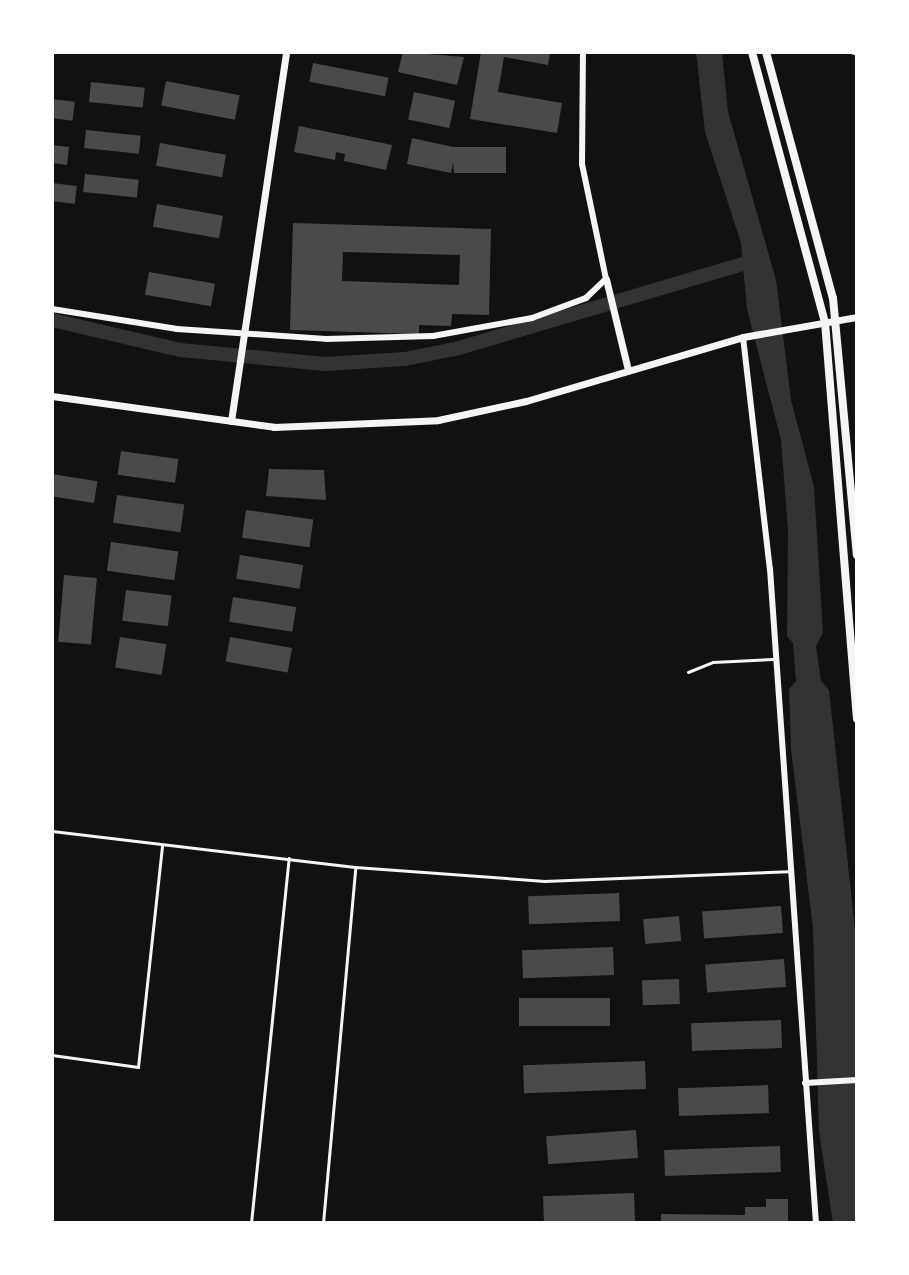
<!DOCTYPE html>
<style>
body{margin:0}
#map{position:relative;width:909px;height:1275px;overflow:hidden;background:#111;font-family:Quicksand,sans-serif}
div>[style]{position:absolute}
.water>*{inset:0;background:#333}
.canal>*{height:14px;margin:-7px;padding:0 7px;transform-origin:7px;border-radius:7px;background:#333}
.building>*{inset:0;background:#4a4a4a;transform-origin:0 0}
.service>*{height:3px;margin:-1.5px;padding:0 1.5px;transform-origin:1.5px;border-radius:1.5px;background:#f5f5f5}
.minor>*{height:6px;margin:-3px;padding:0 3px;transform-origin:3px;border-radius:3px;background:#f5f5f5}
.tertiary>*{height:7px;margin:-3.5px;padding:0 3.5px;transform-origin:3.5px;border-radius:3.5px;background:#f5f5f5}
.secondary>*{height:8px;margin:-4px;padding:0 4px;transform-origin:4px;border-radius:4px;background:#f5f5f5}
span{translate:-50% -50%;white-space:nowrap;text-align:center;line-height:1.15;-webkit-text-stroke:7px #fff;paint-order:stroke}
.frame{position:absolute;inset:0;border:54px solid #fff;pointer-events:none}
</style>
<div id="map">
<div class="water">
<i style="clip-path:polygon(696px 52px,722px 52px,728px 112px,776px 280px,791px 400px,814px 487px,823px 633px,816px 646px,821px 681px,829px 690px,857px 948px,857px 1223px,833px 1223px,819px 1132px,813px 928px,791px 749px,789px 689px,796px 681px,793px 643px,787px 636px,788px 531px,781px 440px,747px 309px,741px 243px,705px 132px)"></i>
</div>
<div class="canal">
<i style="left:52px;top:320px;width:131px;rotate:13.2deg"></i>
<i style="left:180px;top:350px;width:146px;rotate:5.5deg"></i>
<i style="left:325px;top:364px;width:80px;rotate:-3.6deg"></i>
<i style="left:405px;top:359px;width:55px;rotate:-11.5deg"></i>
<i style="left:459px;top:348px;width:311px;rotate:-16.5deg"></i>
</div>
<div class="building">
<i style="clip-path:polygon(403px 52px,464px 57px,457px 85px,398px 72px)"></i>
<i style="clip-path:polygon(481px 52px,550px 52px,548px 65px,504px 57px,498px 92px,562px 103px,557px 133px,470px 119px)"></i>
<i style="left:313px;top:63px;width:77px;height:19px;rotate:11deg"></i>
<i style="left:166px;top:81px;width:75px;height:25px;rotate:11deg"></i>
<i style="left:91px;top:82px;width:54px;height:20px;rotate:6deg"></i>
<i style="left:414px;top:92px;width:42px;height:28px;rotate:12deg"></i>
<i style="left:52px;top:99px;width:23px;height:19px;rotate:7deg"></i>
<i style="clip-path:polygon(299px 126px,392px 145px,386px 170px,344px 161px,345px 154px,336px 152px,335px 160px,294px 152px)"></i>
<i style="left:86px;top:130px;width:55px;height:18px;rotate:6deg"></i>
<i style="clip-path:polygon(412px 138px,453px 147px,506px 147px,506px 173px,454px 173px,453px 162px,451px 173px,407px 164px)"></i>
<i style="left:160px;top:143px;width:67px;height:23px;rotate:10deg"></i>
<i style="clip-path:polygon(52px 145px,69px 147px,67px 165px,52px 163px)"></i>
<i style="left:85px;top:174px;width:54px;height:18px;rotate:6deg"></i>
<i style="left:52px;top:183px;width:25px;height:18px;rotate:7deg"></i>
<i style="left:157px;top:204px;width:67px;height:23px;rotate:10deg"></i>
<i style="clip-path:polygon(evenodd,293px 223px,491px 229px,489px 315px,452px 314px,451px 326px,419px 325px,419px 334px,290px 330px,293px 223px,343px 252px,460px 255px,459px 285px,342px 281px,343px 252px)"></i>
<i style="left:149px;top:272px;width:67px;height:23px;rotate:10deg"></i>
<i style="left:121px;top:451px;width:58px;height:24px;rotate:8deg"></i>
<i style="clip-path:polygon(269px 469px,324px 470px,326px 500px,266px 496px)"></i>
<i style="left:52px;top:474px;width:46px;height:22px;rotate:9deg"></i>
<i style="left:117px;top:495px;width:68px;height:28px;rotate:8deg"></i>
<i style="left:246px;top:510px;width:68px;height:28px;rotate:8deg"></i>
<i style="left:111px;top:542px;width:68px;height:29px;rotate:8deg"></i>
<i style="left:240px;top:555px;width:64px;height:24px;rotate:9deg"></i>
<i style="left:64px;top:575px;width:33px;height:67px;rotate:5deg"></i>
<i style="left:126px;top:590px;width:46px;height:31px;rotate:7deg"></i>
<i style="left:233px;top:597px;width:64px;height:25px;rotate:9deg"></i>
<i style="left:120px;top:637px;width:47px;height:31px;rotate:9deg"></i>
<i style="left:230px;top:637px;width:63px;height:25px;rotate:10deg"></i>
<i style="left:619px;top:893px;width:28px;height:91px;rotate:88deg"></i>
<i style="left:781px;top:906px;width:27px;height:79px;rotate:86deg"></i>
<i style="left:679px;top:916px;width:25px;height:36px;rotate:85deg"></i>
<i style="left:613px;top:947px;width:28px;height:91px;rotate:88deg"></i>
<i style="left:784px;top:959px;width:28px;height:79px;rotate:86deg"></i>
<i style="left:679px;top:979px;width:25px;height:37px;rotate:88deg"></i>
<i style="left:610px;top:998px;width:28px;height:91px;rotate:90deg"></i>
<i style="left:781px;top:1020px;width:28px;height:90px;rotate:88deg"></i>
<i style="left:645px;top:1061px;width:28px;height:122px;rotate:88deg"></i>
<i style="left:768px;top:1085px;width:28px;height:90px;rotate:88deg"></i>
<i style="left:636px;top:1130px;width:28px;height:90px;rotate:86deg"></i>
<i style="left:780px;top:1146px;width:26px;height:116px;rotate:88deg"></i>
<i style="left:634px;top:1193px;width:28px;height:91px;rotate:88deg"></i>
<i style="clip-path:polygon(766px 1199px,788px 1199px,788px 1223px,661px 1223px,661px 1214px,745px 1215px,745px 1207px,766px 1207px)"></i>
</div>
<div class="service">
<i style="left:851px;top:52px;width:6px;rotate:18deg"></i>
<i style="left:688px;top:672px;width:27px;rotate:-22deg"></i>
<i style="left:713px;top:662px;width:60px;rotate:-2.9deg"></i>
<i style="left:52px;top:831px;width:305px;rotate:6.8deg"></i>
<i style="left:355px;top:867px;width:190px;rotate:4.2deg"></i>
<i style="left:544px;top:881px;width:245px;rotate:-2.3deg"></i>
<i style="left:52px;top:1055px;width:87px;rotate:7.9deg"></i>
<i style="left:138px;top:1067px;width:222px;rotate:-83.8deg"></i>
<i style="left:251px;top:1223px;width:367px;rotate:-84.1deg"></i>
<i style="left:323px;top:1223px;width:356px;rotate:-84.8deg"></i>
</div>
<div class="minor">
<i style="left:52px;top:309px;width:127px;rotate:9.1deg"></i>
<i style="left:177px;top:329px;width:149px;rotate:3.8deg"></i>
<i style="left:326px;top:339px;width:107px;rotate:-1.6deg"></i>
<i style="left:433px;top:336px;width:101px;rotate:-10.3deg"></i>
<i style="left:532px;top:318px;width:58px;rotate:-20.3deg"></i>
<i style="left:586px;top:298px;width:28px;rotate:-44deg"></i>
<i style="left:606px;top:279px;width:117px;rotate:-101.8deg"></i>
<i style="left:582px;top:164px;width:112px;rotate:-89.5deg"></i>
<i style="left:743px;top:337px;width:234px;rotate:83.4deg"></i>
<i style="left:770px;top:569px;width:656px;rotate:85.98deg"></i>
<i style="left:805px;top:1083px;width:52px;rotate:-3.3deg"></i>
</div>
<div class="tertiary">
<i style="left:606px;top:279px;width:94px;rotate:76.4deg"></i>
<i style="left:52px;top:396px;width:224px;rotate:7.9deg"></i>
<i style="left:274px;top:427px;width:164px;rotate:-2.4deg"></i>
<i style="left:438px;top:420px;width:90px;rotate:-12.2deg"></i>
<i style="left:526px;top:401px;width:226px;rotate:-16.4deg"></i>
<i style="left:743px;top:337px;width:116px;rotate:-10deg"></i>
<i style="left:231px;top:421px;width:373px;rotate:-81.5deg"></i>
</div>
<div class="secondary">
<i style="left:752px;top:52px;width:280px;rotate:74.9deg"></i>
<i style="left:825px;top:322px;width:398px;rotate:85.4deg"></i>
<i style="left:766px;top:52px;width:255px;rotate:74.8deg"></i>
<i style="left:833px;top:298px;width:258px;rotate:84.7deg"></i>
</div>
<div class="frame"></div>
</div>
